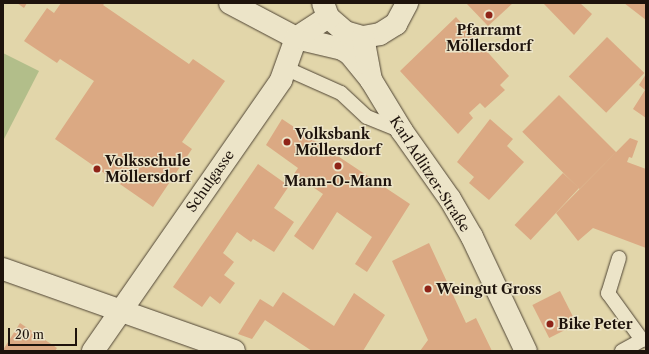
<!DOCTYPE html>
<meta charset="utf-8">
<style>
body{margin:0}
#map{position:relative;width:649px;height:354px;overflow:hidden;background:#e2d6aa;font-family:"Libre Caslon Text",serif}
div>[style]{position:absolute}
.green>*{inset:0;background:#b2be8a}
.building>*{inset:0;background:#dba983;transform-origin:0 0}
.roads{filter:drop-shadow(0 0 1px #4f4434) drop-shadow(0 0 1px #4f4434)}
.service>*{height:14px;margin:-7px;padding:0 7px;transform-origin:7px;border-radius:7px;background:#ece4c8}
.minor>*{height:22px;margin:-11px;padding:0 11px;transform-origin:11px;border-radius:11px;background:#ece4c8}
.tertiary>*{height:22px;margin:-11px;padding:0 11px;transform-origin:11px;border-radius:11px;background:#ece4c8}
.dots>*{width:11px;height:11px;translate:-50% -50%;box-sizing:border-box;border:2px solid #ece4c8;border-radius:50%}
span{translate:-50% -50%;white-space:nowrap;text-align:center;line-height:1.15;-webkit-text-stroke:3px #ece4c8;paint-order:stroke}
.poi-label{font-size:14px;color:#1e130c;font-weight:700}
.left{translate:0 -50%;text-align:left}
.street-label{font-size:14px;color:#1e130c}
.frame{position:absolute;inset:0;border:4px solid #1e130c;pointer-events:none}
.scale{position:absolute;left:8px;top:328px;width:69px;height:18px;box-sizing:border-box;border:2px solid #1e130c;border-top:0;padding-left:5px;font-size:12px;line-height:14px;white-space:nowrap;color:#1e130c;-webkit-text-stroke:3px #ece4c8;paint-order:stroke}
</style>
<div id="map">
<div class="green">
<i style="clip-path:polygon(3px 53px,39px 71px,3px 141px)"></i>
</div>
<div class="building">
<i style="clip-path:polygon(17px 3px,27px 3px,24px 8px)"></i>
<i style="clip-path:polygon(61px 3px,105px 3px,103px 5px,189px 64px,193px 59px,225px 81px,182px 142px,192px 149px,153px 207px,55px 139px,94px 81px,60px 59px,57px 63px,24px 41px,47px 8px,54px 13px)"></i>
<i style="clip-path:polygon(466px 3px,513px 3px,488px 26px)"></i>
<i style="clip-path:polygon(543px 3px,580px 3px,592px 14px,574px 35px)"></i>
<i style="clip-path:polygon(624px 3px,646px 3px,646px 20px)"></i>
<i style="clip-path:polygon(456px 17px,509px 76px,500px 85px,505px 90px,485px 108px,480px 103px,469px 113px,473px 118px,458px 134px,400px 71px)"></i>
<i style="left:607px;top:37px;width:52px;height:55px;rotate:44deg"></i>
<i style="clip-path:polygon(646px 74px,646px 118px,633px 109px,645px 90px,639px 85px)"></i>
<i style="left:559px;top:95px;width:81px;height:52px;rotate:45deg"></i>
<i style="clip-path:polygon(282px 119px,410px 204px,367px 272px,355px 264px,372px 237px,337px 212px,313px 250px,294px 236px,323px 194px,294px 174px,298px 168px,266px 145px)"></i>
<i style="clip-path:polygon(490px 119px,513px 139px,507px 146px,524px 162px,489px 200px,469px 183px,474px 177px,457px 162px)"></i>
<i style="clip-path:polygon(630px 138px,638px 141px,632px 158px,629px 157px,627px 162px,646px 169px,646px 248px,593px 228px,578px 241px,556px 213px)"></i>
<i style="clip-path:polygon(258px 164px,289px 186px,274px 208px,294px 222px,274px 252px,253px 239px,251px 242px,237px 232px,223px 253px,234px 262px,224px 275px,235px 283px,220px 304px,210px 296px,202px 307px,173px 287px)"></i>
<i style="left:563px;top:173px;width:22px;height:71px;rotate:43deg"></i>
<i style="clip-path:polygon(429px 243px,466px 323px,476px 318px,492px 351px,420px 351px,428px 340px,392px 261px)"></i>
<i style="left:560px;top:291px;width:37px;height:31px;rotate:63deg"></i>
<i style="clip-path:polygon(283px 292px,334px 326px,354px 293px,385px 315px,363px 351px,312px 351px,265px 320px,252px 339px,238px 334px,260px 299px,273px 307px)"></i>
<i style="clip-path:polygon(20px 323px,57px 348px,55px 351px,3px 350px)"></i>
</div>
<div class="roads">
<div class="service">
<i style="left:285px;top:68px;width:61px;rotate:24.1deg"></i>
<i style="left:341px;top:93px;width:35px;rotate:43deg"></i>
<i style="left:367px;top:117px;width:38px;rotate:22deg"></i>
<i style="left:619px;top:258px;width:37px;rotate:107deg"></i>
<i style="left:608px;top:293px;width:58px;rotate:54.1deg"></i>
<i style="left:642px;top:340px;width:23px;rotate:151deg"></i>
</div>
<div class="minor">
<i style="left:230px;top:3px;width:75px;rotate:27.9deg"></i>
<i style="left:296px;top:38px;width:47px;rotate:13.4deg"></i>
<i style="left:342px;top:49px;width:9px;rotate:32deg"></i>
<i style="left:350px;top:54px;width:33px;rotate:51deg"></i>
<i style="left:3px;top:269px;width:245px;rotate:19.5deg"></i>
<i style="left:93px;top:351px;width:330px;rotate:-55.2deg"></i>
<i style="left:281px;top:80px;width:45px;rotate:-70.3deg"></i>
<i style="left:296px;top:38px;width:38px;rotate:-33deg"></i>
</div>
<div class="tertiary">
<i style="left:323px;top:3px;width:15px;rotate:70deg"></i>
<i style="left:328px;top:17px;width:23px;rotate:41deg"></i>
<i style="left:345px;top:32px;width:19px;rotate:16deg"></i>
<i style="left:363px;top:37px;width:17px;rotate:-10deg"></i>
<i style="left:380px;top:34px;width:19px;rotate:-32deg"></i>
<i style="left:396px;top:24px;width:24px;rotate:-62deg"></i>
<i style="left:363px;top:37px;width:44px;rotate:79.5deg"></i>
<i style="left:371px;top:80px;width:60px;rotate:58.7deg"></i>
<i style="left:402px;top:131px;width:83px;rotate:54.8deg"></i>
<i style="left:450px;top:199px;width:44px;rotate:59.9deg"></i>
<i style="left:472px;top:237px;width:126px;rotate:64.7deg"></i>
</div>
</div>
<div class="dots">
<i style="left:489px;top:15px;background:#8f2418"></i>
<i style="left:287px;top:142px;background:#8f2418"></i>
<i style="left:338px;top:166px;background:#8f2418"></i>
<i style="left:97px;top:169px;background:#8f2418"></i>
<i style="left:428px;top:289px;background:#8f2418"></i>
<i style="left:550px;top:324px;background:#8f2418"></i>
</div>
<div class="poi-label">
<span style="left:489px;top:38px">Pfarramt<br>Möllersdorf</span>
<span class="left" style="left:295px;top:142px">Volksbank<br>Möllersdorf</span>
<span class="left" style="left:105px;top:169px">Volksschule<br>Möllersdorf</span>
<span style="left:338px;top:181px">Mann-O-Mann</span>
<span class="left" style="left:436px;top:289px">Weingut Gross</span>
<span class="left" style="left:558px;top:324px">Bike Peter</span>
</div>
<div class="street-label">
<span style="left:430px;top:174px;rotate:57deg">Karl Adlitzer-Straße</span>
<span style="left:210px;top:181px;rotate:-55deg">Schulgasse</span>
</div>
<div class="frame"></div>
<div class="scale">20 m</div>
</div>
